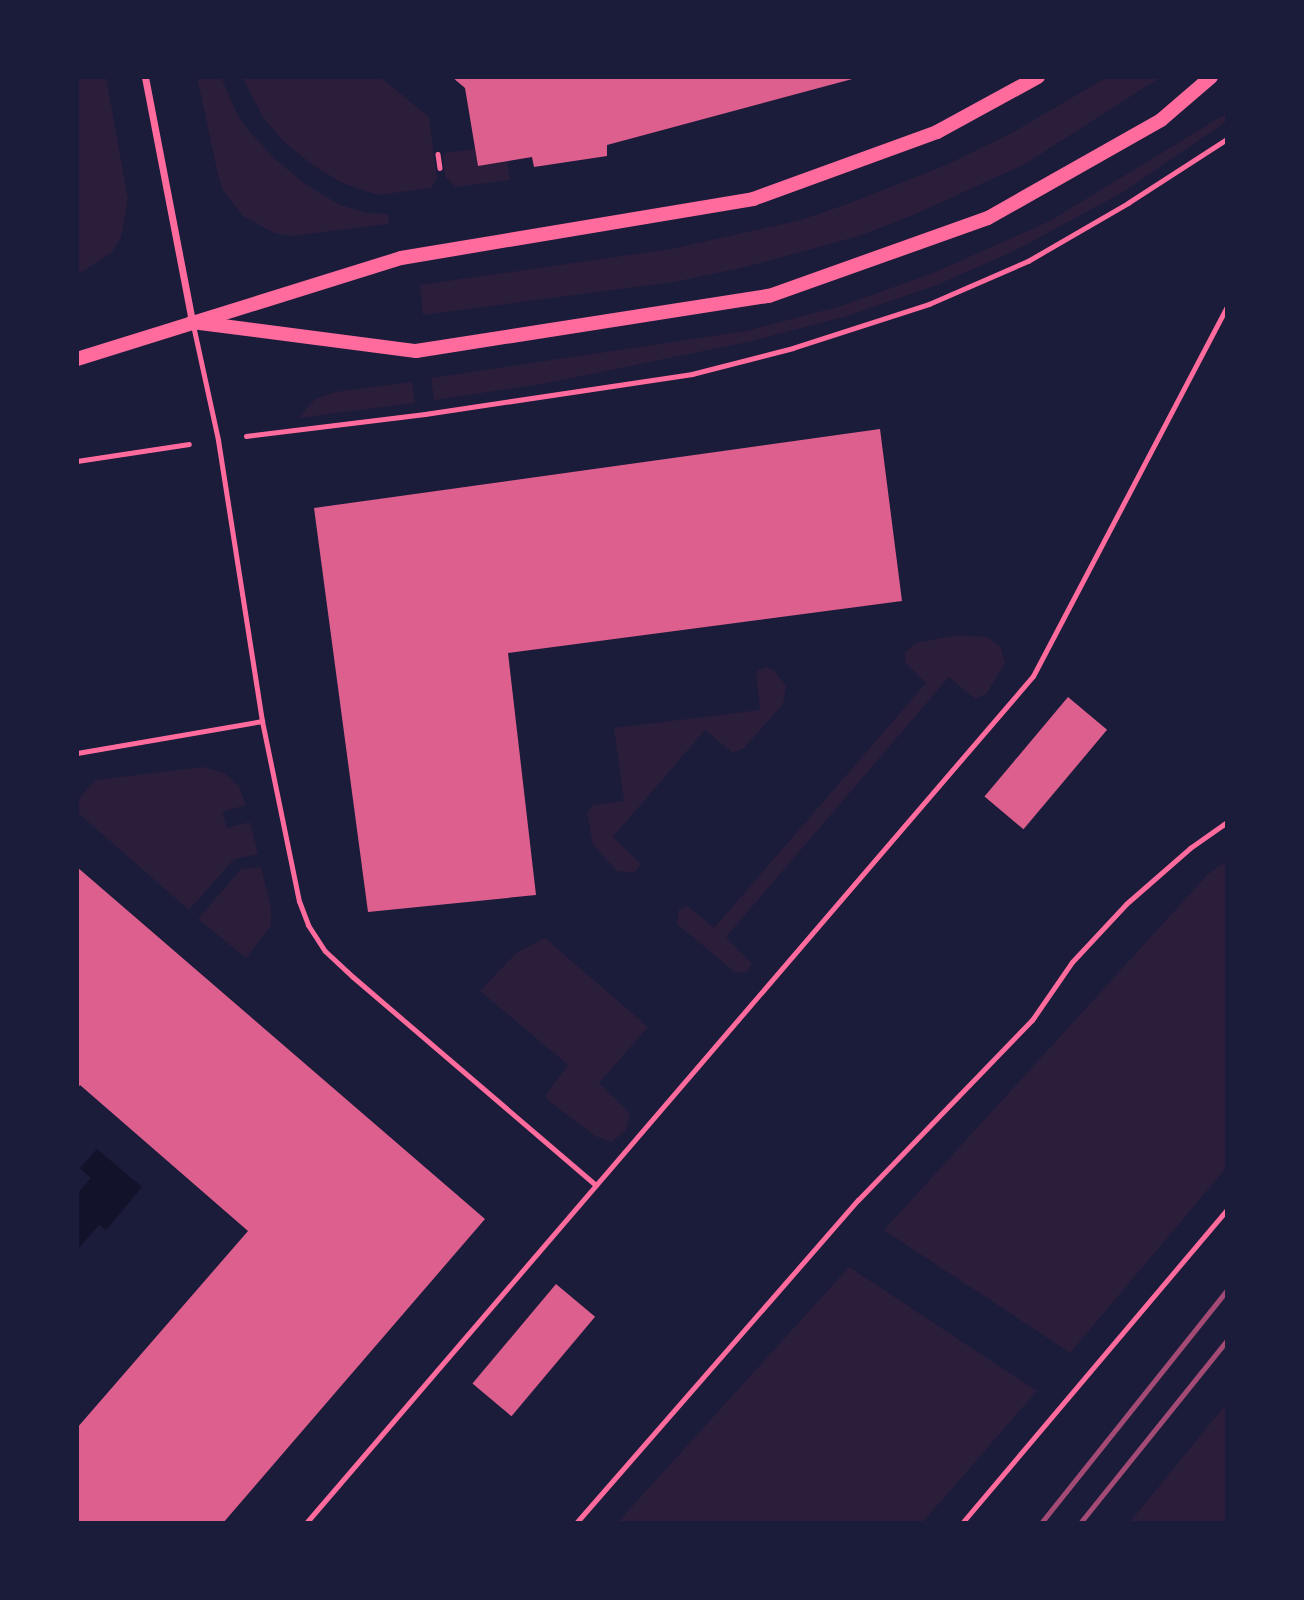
<!DOCTYPE html>
<style>
body{margin:0}
#map{position:relative;width:1304px;height:1600px;overflow:hidden;background:#1b1b3a;font-family:Commissioner,sans-serif}
div>[style]{position:absolute}
.green>*{inset:0;background:#2a1e3b}
.water>*{inset:0;background:#12122b}
.building>*{inset:0;background:#dd5f8e;transform-origin:0 0}
.path>*{height:4.5px;margin:-2.25px;padding:0 2.25px;transform-origin:2.25px;border-radius:2.25px;background:#ff6b9d}
.service>*{height:5px;margin:-2.5px;padding:0 2.5px;transform-origin:2.5px;border-radius:2.5px;background:#ff6b9d}
.minor>*{height:7px;margin:-3.5px;padding:0 3.5px;transform-origin:3.5px;border-radius:3.5px;background:#ff6b9d}
.secondary>*{height:14px;margin:-7px;padding:0 7px;transform-origin:7px;border-radius:7px;background:#ff6b9d}
.rail>*{height:5px;margin:-2.5px;padding:0 2.5px;transform-origin:2.5px;border-radius:2.5px;background:#a44b75}
span{translate:-50% -50%;white-space:nowrap;text-align:center;line-height:1.15;-webkit-text-stroke:5px #1b1b3a;paint-order:stroke}
.frame{position:absolute;inset:0;border:79px solid #1b1b3a;pointer-events:none}
</style>
<div id="map">
<div class="green">
<i style="clip-path:polygon(77px 77px,106px 77px,128px 199px,121px 238px,111px 253px,77px 275px)"></i>
<i style="clip-path:polygon(197px 77px,221px 77px,238px 116px,250px 132px,275px 159px,305px 184px,340px 205px,367px 213px,388px 214px,389px 224px,291px 236px,274px 233px,243px 216px,223px 190px,218px 175px)"></i>
<i style="clip-path:polygon(242px 77px,380px 77px,429px 117px,437px 179px,431px 188px,378px 195px,342px 183px,314px 166px,284px 142px,263px 117px)"></i>
<i style="clip-path:polygon(1107px 77px,1161px 77px,1025px 164px,911px 216px,859px 236px,746px 267px,674px 282px,423px 315px,420px 285px,671px 249px,801px 220px,850px 203px,946px 165px,1010px 134px)"></i>
<i style="clip-path:polygon(1227px 113px,1227px 121px,1123px 192px,1014px 251px,937px 285px,844px 317px,748px 342px,542px 384px,434px 400px,431px 378px,746px 331px,841px 306px,933px 273px,1050px 221px)"></i>
<i style="clip-path:polygon(475px 149px,478px 166px,507px 162px,510px 180px,456px 187px,445px 177px,443px 153px)"></i>
<i style="clip-path:polygon(412px 382px,415px 403px,298px 418px,315px 399px,335px 392px)"></i>
<i style="clip-path:polygon(957px 635px,987px 637px,1000px 646px,1005px 663px,986px 694px,975px 699px,949px 677px,726px 937px,752px 964px,748px 972px,736px 973px,677px 924px,679px 909px,688px 906px,714px 928px,926px 683px,905px 662px,905px 652px,916px 643px)"></i>
<i style="clip-path:polygon(767px 667px,774px 670px,786px 686px,783px 704px,744px 748px,738px 751px,732px 752px,705px 730px,613px 837px,641px 864px,634px 873px,617px 871px,593px 845px,587px 812px,593px 805px,624px 801px,614px 728px,760px 710px,756px 676px,758px 670px)"></i>
<i style="clip-path:polygon(203px 767px,224px 773px,239px 786px,246px 805px,222px 812px,227px 828px,250px 822px,258px 854px,234px 859px,189px 910px,77px 812px,77px 801px,95px 780px)"></i>
<i style="clip-path:polygon(1227px 860px,1227px 1167px,1070px 1353px,884px 1230px,1208px 874px)"></i>
<i style="clip-path:polygon(261px 867px,271px 907px,271px 926px,246px 958px,198px 919px,241px 869px)"></i>
<i style="clip-path:polygon(545px 938px,648px 1027px,599px 1083px,630px 1113px,626px 1130px,612px 1142px,595px 1136px,546px 1099px,546px 1095px,568px 1065px,480px 991px,515px 954px)"></i>
<i style="clip-path:polygon(849px 1267px,1037px 1391px,922px 1523px,617px 1523px)"></i>
<i style="clip-path:polygon(1227px 1403px,1227px 1523px,1129px 1523px)"></i>
</div>
<div class="water">
<i style="clip-path:polygon(97px 1149px,142px 1187px,106px 1230px,99px 1225px,77px 1250px,77px 1194px,91px 1178px,80px 1168px)"></i>
</div>
<div class="building">
<i style="clip-path:polygon(452px 77px,856px 77px,856px 78px,607px 145px,607px 156px,534px 167px,532px 157px,478px 166px,465px 88px)"></i>
<i style="clip-path:polygon(880px 429px,902px 601px,508px 653px,536px 895px,368px 912px,314px 508px)"></i>
<i style="left:1068px;top:697px;width:51px;height:130px;rotate:40deg"></i>
<i style="clip-path:polygon(77px 867px,485px 1219px,223px 1523px,77px 1523px,77px 1428px,248px 1231px,80px 1085px,77px 1089px)"></i>
<i style="left:556px;top:1284px;width:51px;height:130px;rotate:40deg"></i>
</div>
<div class="path">
<i style="left:438px;top:154px;width:14px;rotate:82deg"></i>
<i style="left:246px;top:436px;width:180px;rotate:-7deg"></i>
<i style="left:425px;top:414px;width:270px;rotate:-8.5deg"></i>
<i style="left:692px;top:374px;width:104px;rotate:-14.4deg"></i>
<i style="left:793px;top:348px;width:143px;rotate:-17.9deg"></i>
<i style="left:929px;top:304px;width:108px;rotate:-23.5deg"></i>
<i style="left:1028px;top:261px;width:116px;rotate:-30.1deg"></i>
<i style="left:1128px;top:203px;width:118px;rotate:-32.9deg"></i>
<i style="left:77px;top:461px;width:113px;rotate:-8.6deg"></i>
</div>
<div class="service">
<i style="left:193px;top:325px;width:118px;rotate:77.7deg"></i>
<i style="left:218px;top:440px;width:284px;rotate:81.1deg"></i>
<i style="left:262px;top:721px;width:184px;rotate:78.4deg"></i>
<i style="left:299px;top:901px;width:26px;rotate:69deg"></i>
<i style="left:308px;top:925px;width:31px;rotate:57deg"></i>
<i style="left:325px;top:951px;width:38px;rotate:43deg"></i>
<i style="left:353px;top:977px;width:320px;rotate:40.6deg"></i>
<i style="left:77px;top:753px;width:188px;rotate:-9.8deg"></i>
<i style="left:306px;top:1523px;width:1116px;rotate:-49.36deg"></i>
<i style="left:1033px;top:676px;width:418px;rotate:-62.3deg"></i>
<i style="left:576px;top:1523px;width:429px;rotate:-48.9deg"></i>
<i style="left:858px;top:1200px;width:250px;rotate:-46deg"></i>
<i style="left:1032px;top:1020px;width:70px;rotate:-55.4deg"></i>
<i style="left:1072px;top:962px;width:79px;rotate:-47deg"></i>
<i style="left:1126px;top:904px;width:85px;rotate:-41.2deg"></i>
<i style="left:1190px;top:848px;width:45px;rotate:-35.1deg"></i>
<i style="left:962px;top:1523px;width:411px;rotate:-49.8deg"></i>
</div>
<div class="minor">
<i style="left:145px;top:77px;width:249px;rotate:79.1deg"></i>
</div>
<div class="secondary">
<i style="left:192px;top:322px;width:226px;rotate:7.4deg"></i>
<i style="left:416px;top:351px;width:357px;rotate:-8.9deg"></i>
<i style="left:769px;top:296px;width:232px;rotate:-19.6deg"></i>
<i style="left:988px;top:218px;width:199px;rotate:-29.5deg"></i>
<i style="left:1161px;top:120px;width:66px;rotate:-40.7deg"></i>
<i style="left:77px;top:359px;width:339px;rotate:-17.3deg"></i>
<i style="left:401px;top:258px;width:357px;rotate:-9.5deg"></i>
<i style="left:753px;top:199px;width:196px;rotate:-20deg"></i>
<i style="left:937px;top:132px;width:115px;rotate:-28.6deg"></i>
</div>
<div class="rail">
<i style="left:1041px;top:1523px;width:298px;rotate:-51.4deg"></i>
<i style="left:1080px;top:1523px;width:235px;rotate:-51.2deg"></i>
</div>
<div class="frame"></div>
</div>
